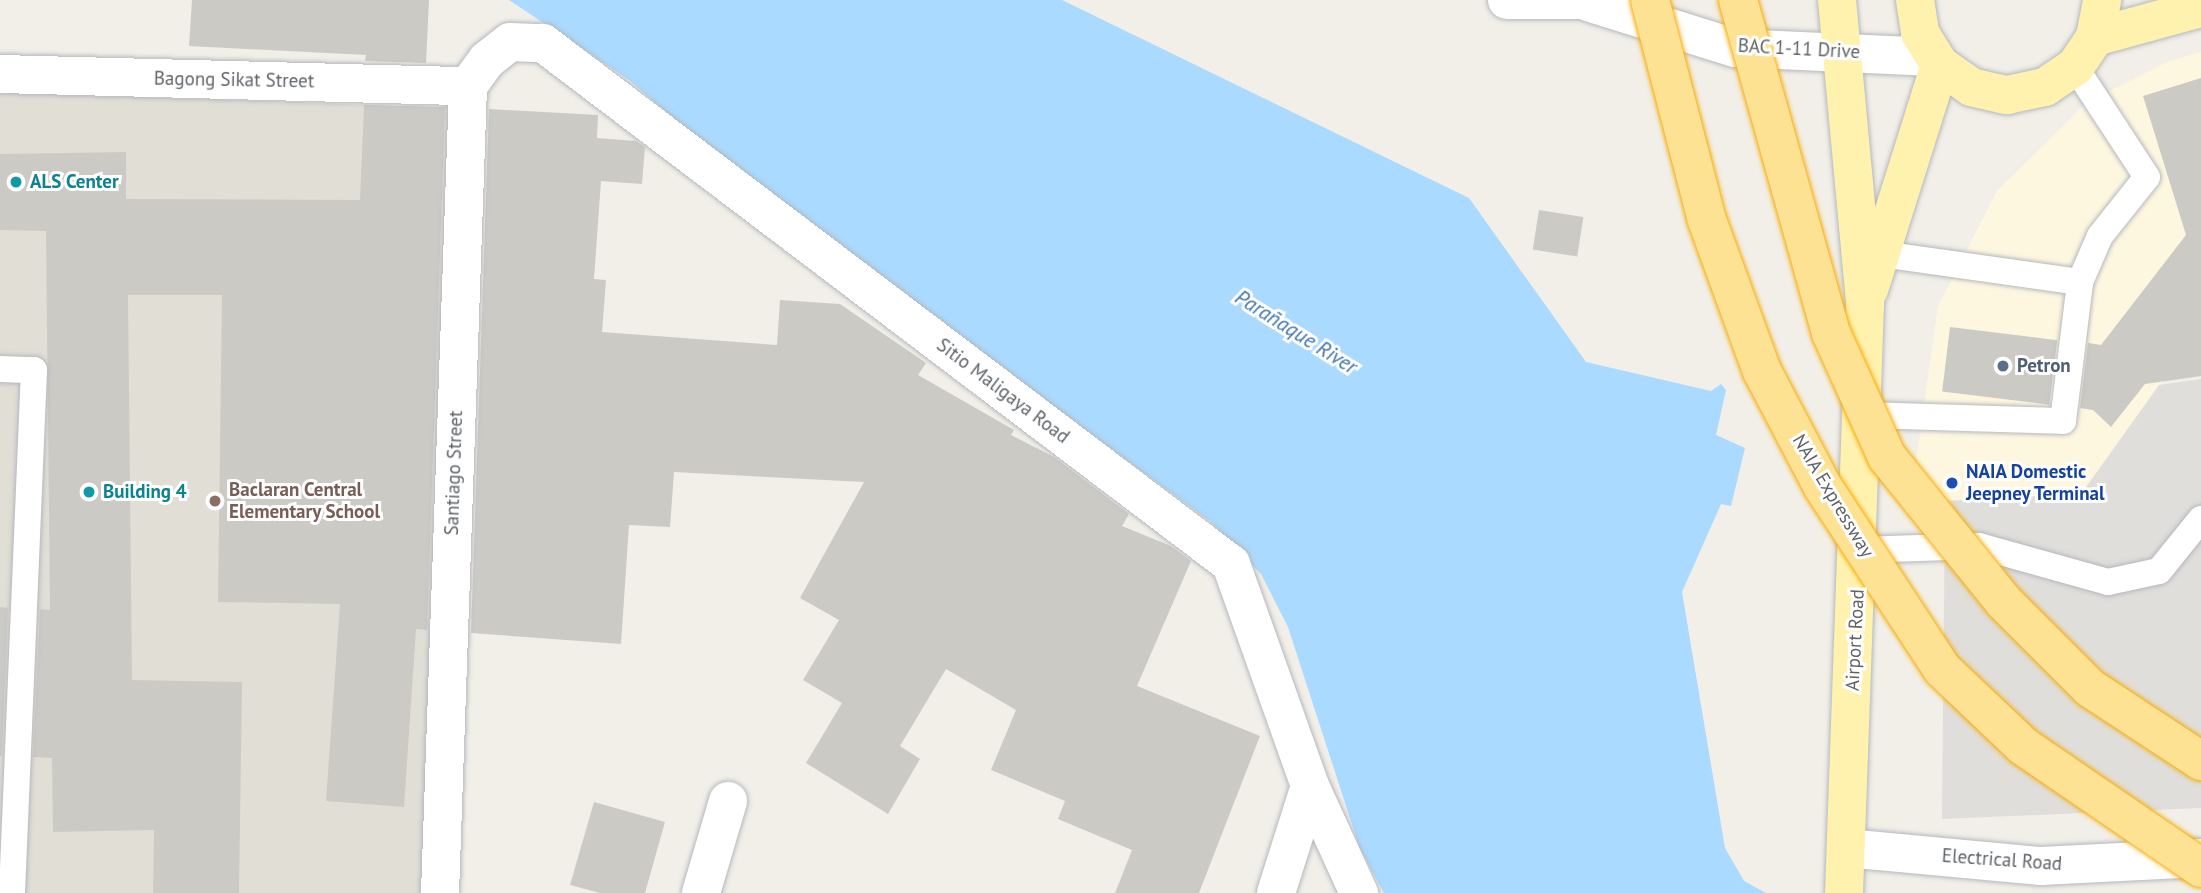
<!DOCTYPE html>
<meta charset="utf-8">
<style>
body{margin:0}
#map{position:relative;width:2201px;height:893px;overflow:hidden;background:#f1efe8;font-family:"PT Sans",sans-serif}
div>[style]{position:absolute}
.commercial>*{inset:0;background:#fef7e0}
.industrial>*{inset:0;background:#e0deda}
.education>*{inset:0;background:#e1ded6;transform-origin:0 0}
.water>*{inset:0;background:#aadaff}
.building>*{inset:0;background:#cccac5;transform-origin:0 0}
.roads{filter:drop-shadow(0 0 2px #b5b8bc) drop-shadow(0 0 2px #b5b8bc)}
.lane>*{height:26px;margin:-13px;padding:0 13px;transform-origin:13px;border-radius:13px;background:#fff}
.street>*{height:38px;margin:-19px;padding:0 19px;transform-origin:19px;border-radius:19px;background:#fff}
.secondary>*{height:38px;margin:-19px;padding:0 19px;transform-origin:19px;border-radius:19px;background:#fff}
.primary>*{height:38px;margin:-19px;padding:0 19px;transform-origin:19px;border-radius:19px;background:#fff2af}
.bridges{filter:drop-shadow(0 0 2px #f9ab00) drop-shadow(0 0 2px #f9ab00)}
.highway-bridge>*{height:38px;margin:-19px;padding:0 19px;transform-origin:19px;border-radius:19px;background:#fde293}
.dots>*{width:19px;height:19px;translate:-50% -50%;box-sizing:border-box;border:4px solid #fff;border-radius:50%}
span{translate:-50% -50%;white-space:nowrap;text-align:center;line-height:1.15;-webkit-text-stroke:6px #fff;paint-order:stroke}
.street-label{font-size:19px;color:#5f6368}
.culture-label{font-size:19px;color:#0d838f;font-weight:700}
.left{translate:0 -50%;text-align:left}
.service-label{font-size:19px;color:#4e5e75;font-weight:700}
.transit-label{font-size:19px;color:#164399;font-weight:700}
.education-label{font-size:19px;color:#785e54;font-weight:700}
.water-label{font-size:21px;color:#4174aa;font-style:italic}
</style>
<div id="map">
<div class="commercial">
<i style="clip-path:polygon(2201px 52px,2201px 330px,2081px 494px,1945px 501px,1916px 462px,1938px 306px,1997px 191px,2086px 103px,2167px 62px)"></i>
</div>
<div class="industrial">
<i style="clip-path:polygon(2201px 379px,2201px 808px,1942px 819px,1945px 501px,2081px 494px,2159px 385px)"></i>
</div>
<div class="education">
<i style="left:0;top:92px;width:449px;height:801px;rotate:2deg"></i>
</div>
<div class="water">
<i style="clip-path:polygon(509px 0,1062px 0,1469px 198px,1586px 362px,1711px 391px,1721px 384px,1726px 390px,1716px 435px,1745px 448px,1731px 506px,1721px 504px,1682px 592px,1725px 848px,1744px 881px,1766px 893px,1384px 893px,1360px 849px,1288px 627px,1261px 574px,1211px 522px,755px 188px,629px 80px)"></i>
</div>
<div class="building">
<i style="clip-path:polygon(192px 0,429px 0,426px 63px,365px 61px,366px 55px,189px 46px)"></i>
<i style="clip-path:polygon(2201px 78px,2201px 376px,2145px 384px,2111px 427px,2093px 410px,2080px 408px,2088px 343px,2101px 345px,2186px 235px,2143px 96px)"></i>
<i style="clip-path:polygon(364px 105px,445px 107px,427px 630px,416px 629px,404px 807px,326px 801px,340px 604px,218px 602px,222px 295px,128px 295px,132px 680px,242px 682px,239px 893px,153px 893px,154px 830px,53px 832px,52px 758px,33px 757px,40px 609px,50px 610px,46px 231px,0 230px,0 154px,126px 152px,126px 199px,360px 200px)"></i>
<i style="clip-path:polygon(489px 109px,598px 115px,597px 138px,636px 141px,645px 147px,642px 184px,601px 181px,594px 279px,606px 280px,602px 332px,777px 345px,780px 300px,840px 304px,926px 363px,918px 375px,1014px 430px,1011px 435px,1054px 457px,1129px 514px,1122px 526px,1171px 546px,1191px 561px,1137px 686px,1260px 736px,1199px 893px,1115px 893px,1132px 850px,1058px 819px,1065px 801px,991px 770px,1016px 710px,946px 669px,900px 746px,920px 759px,888px 814px,806px 763px,842px 703px,803px 680px,839px 620px,800px 598px,864px 482px,674px 472px,670px 527px,629px 525px,621px 644px,471px 633px)"></i>
<i style="left:1539px;top:210px;width:45px;height:40px;rotate:9deg"></i>
<i style="left:1950px;top:327px;width:108px;height:65px;rotate:7deg"></i>
<i style="clip-path:polygon(0 607px,8px 608px,2px 756px,0 756px)"></i>
<i style="clip-path:polygon(594px 802px,665px 822px,645px 893px,600px 893px,570px 885px)"></i>
</div>
<div class="roads">
<div class="lane">
<i style="left:1881px;top:254px;width:201px;rotate:8deg"></i>
<i style="left:0;top:369px;width:34px;rotate:2deg"></i>
<i style="left:34px;top:370px;width:523px;rotate:92.41deg"></i>
<i style="left:1861px;top:415px;width:202px;rotate:1.7deg"></i>
<i style="left:2063px;top:421px;width:140px;rotate:-83deg"></i>
<i style="left:2080px;top:282px;width:50px;rotate:-66.5deg"></i>
<i style="left:2100px;top:236px;width:75px;rotate:-51.5deg"></i>
<i style="left:2147px;top:177px;width:131px;rotate:-123.2deg"></i>
<i style="left:1859px;top:550px;width:120px;rotate:-1.9deg"></i>
<i style="left:1979px;top:546px;width:134px;rotate:15.6deg"></i>
<i style="left:2108px;top:582px;width:52px;rotate:-12.2deg"></i>
<i style="left:2159px;top:571px;width:67px;rotate:-51.1deg"></i>
</div>
<div class="street">
<i style="left:0;top:74px;width:468px;rotate:1.5deg"></i>
<i style="left:1846px;top:848px;width:196px;rotate:5.3deg"></i>
<i style="left:2041px;top:866px;width:160px;rotate:-2.9deg"></i>
<i style="left:440px;top:893px;width:807px;rotate:-88.01deg"></i>
<i style="left:468px;top:86px;width:32px;rotate:-54deg"></i>
<i style="left:487px;top:60px;width:29px;rotate:-38deg"></i>
<i style="left:510px;top:42px;width:33px;rotate:2deg"></i>
<i style="left:543px;top:43px;width:863px;rotate:37.14deg"></i>
<i style="left:1231px;top:564px;width:236px;rotate:70.4deg"></i>
<i style="left:1310px;top:786px;width:118px;rotate:65.4deg"></i>
<i style="left:701px;top:893px;width:96px;rotate:-73.6deg"></i>
<i style="left:1276px;top:893px;width:112px;rotate:-72.4deg"></i>
</div>
<div class="secondary">
<i style="left:1507px;top:0;width:91px"></i>
<i style="left:1588px;top:2px;width:154px;rotate:17.4deg"></i>
<i style="left:1735px;top:48px;width:198px;rotate:2.6deg"></i>
</div>
<div class="primary">
<i style="left:1837px;top:0;width:305px;rotate:84.7deg"></i>
<i style="left:1865px;top:304px;width:589px;rotate:92.04deg"></i>
<i style="left:1915px;top:0;width:33px;rotate:81deg"></i>
<i style="left:1920px;top:33px;width:38px;rotate:58deg"></i>
<i style="left:1940px;top:65px;width:38px;rotate:35deg"></i>
<i style="left:1971px;top:87px;width:37px;rotate:13deg"></i>
<i style="left:2007px;top:95px;width:39px;rotate:-12deg"></i>
<i style="left:2045px;top:87px;width:36px;rotate:-34deg"></i>
<i style="left:2075px;top:67px;width:36px;rotate:-56deg"></i>
<i style="left:2095px;top:37px;width:38px;rotate:-79deg"></i>
<i style="left:2095px;top:37px;width:110px;rotate:-15.3deg"></i>
<i style="left:1869px;top:290px;width:236px;rotate:-72.5deg"></i>
</div>
</div>
<div class="bridges">
<div class="highway-bridge">
<i style="left:1650px;top:0;width:227px;rotate:75.5deg"></i>
<i style="left:1707px;top:220px;width:161px;rotate:70deg"></i>
<i style="left:1762px;top:371px;width:131px;rotate:62.3deg"></i>
<i style="left:1823px;top:487px;width:217px;rotate:56.8deg"></i>
<i style="left:1942px;top:669px;width:112px;rotate:43.5deg"></i>
<i style="left:2023px;top:746px;width:216px;rotate:34.4deg"></i>
<i style="left:1738px;top:0;width:346px;rotate:74.4deg"></i>
<i style="left:1831px;top:333px;width:136px;rotate:65.7deg"></i>
<i style="left:1887px;top:457px;width:186px;rotate:51.1deg"></i>
<i style="left:2004px;top:602px;width:122px;rotate:45deg"></i>
<i style="left:2090px;top:688px;width:133px;rotate:33.3deg"></i>
</div>
</div>
<div class="dots">
<i style="left:16px;top:182px;background:#0f9aa8"></i>
<i style="left:2003px;top:366px;background:#5c6f8a"></i>
<i style="left:1952px;top:483px;background:#1a4fb4"></i>
<i style="left:89px;top:492px;background:#0f9aa8"></i>
<i style="left:215px;top:501px;background:#8d6e63"></i>
</div>
<div class="street-label">
<span style="left:1799px;top:49px;rotate:3deg">BAC 1-11 Drive</span>
<span style="left:234px;top:80px;rotate:1deg">Bagong Sikat Street</span>
<span style="left:1003px;top:391px;rotate:37deg">Sitio Maligaya Road</span>
<span style="left:454px;top:473px;rotate:-88deg">Santiago Street</span>
<span style="left:1833px;top:496px;rotate:59deg">NAIA Expressway</span>
<span style="left:1855px;top:640px;rotate:-87deg">Airport Road</span>
<span style="left:2002px;top:860px;rotate:4deg">Electrical Road</span>
</div>
<div class="culture-label">
<span class="left" style="left:30px;top:182px">ALS Center</span>
<span class="left" style="left:103px;top:492px">Building 4</span>
</div>
<div class="service-label">
<span class="left" style="left:2017px;top:366px">Petron</span>
</div>
<div class="transit-label">
<span class="left" style="left:1966px;top:483px">NAIA Domestic<br>Jeepney Terminal</span>
</div>
<div class="education-label">
<span class="left" style="left:229px;top:501px">Baclaran Central<br>Elementary School</span>
</div>
<div class="water-label">
<span style="left:1296px;top:332px;rotate:32deg">Parañaque River</span>
</div>
</div>
